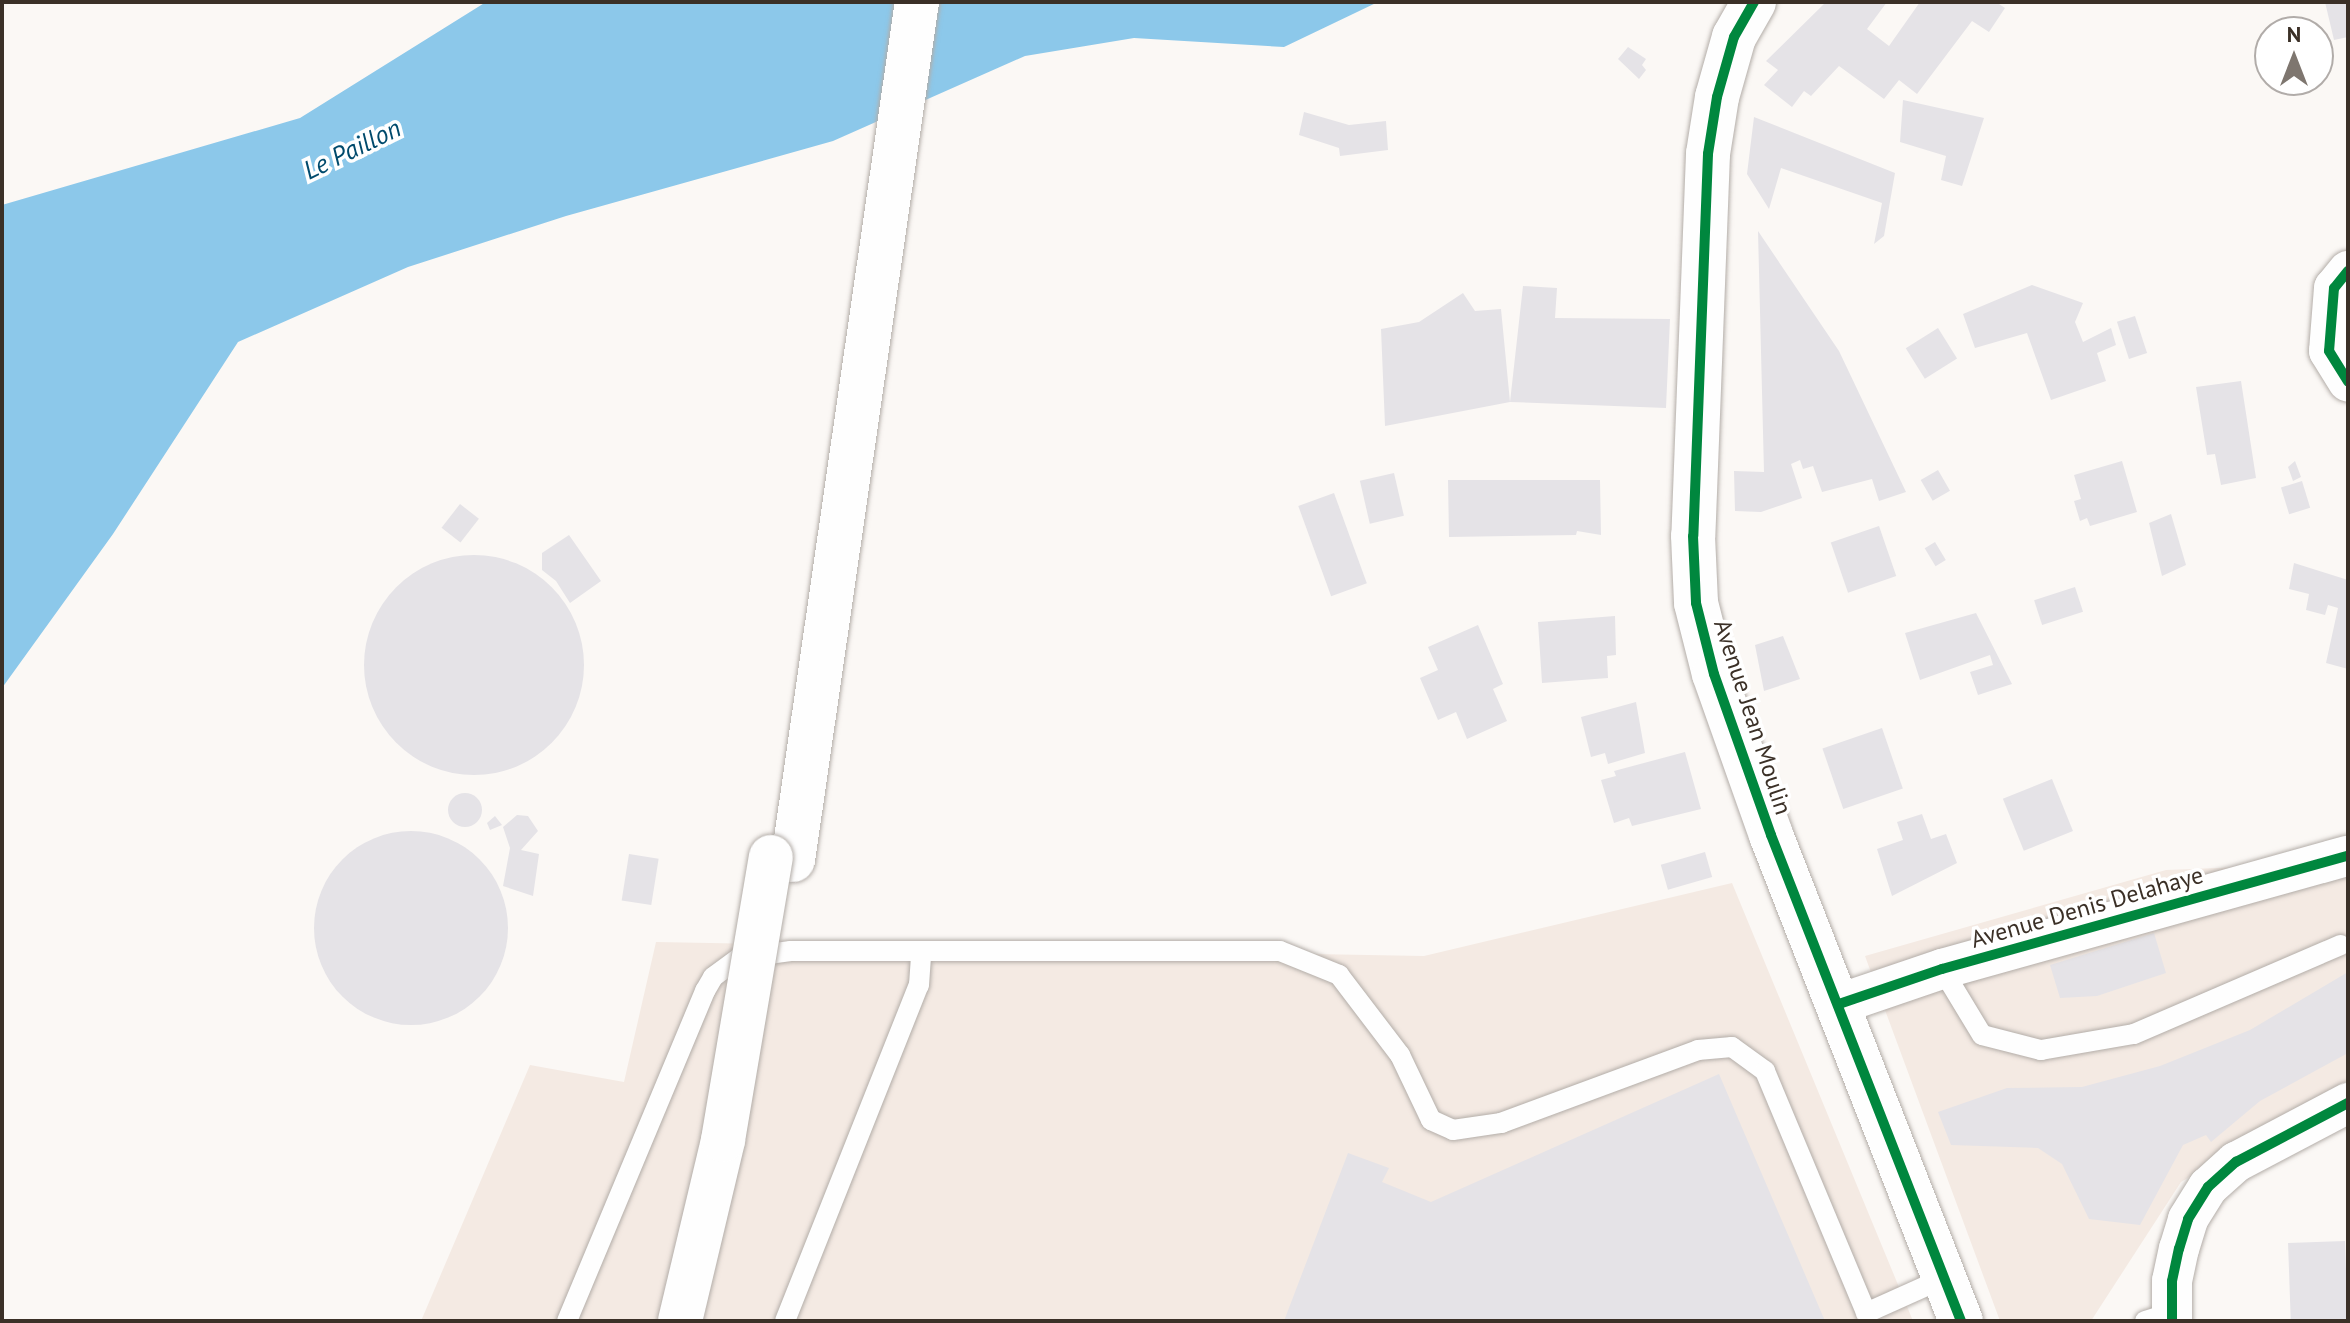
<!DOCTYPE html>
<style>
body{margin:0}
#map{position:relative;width:2350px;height:1323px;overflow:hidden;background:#fbf8f5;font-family:"PT Sans",sans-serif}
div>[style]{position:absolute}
.built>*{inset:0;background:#f4eae3}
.water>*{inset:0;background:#8cc8ea}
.building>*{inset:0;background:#e5e3e7;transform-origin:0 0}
.round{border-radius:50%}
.roads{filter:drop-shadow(0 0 2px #b3ada8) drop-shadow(0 0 2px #b3ada8)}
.lane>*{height:20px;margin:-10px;padding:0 10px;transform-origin:10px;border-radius:10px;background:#fefefe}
.street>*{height:40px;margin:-20px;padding:0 20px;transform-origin:20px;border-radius:20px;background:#fefefe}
.secondary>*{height:44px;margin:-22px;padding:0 22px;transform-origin:22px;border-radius:22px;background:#fefefe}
.primary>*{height:44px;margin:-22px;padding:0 22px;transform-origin:22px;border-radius:22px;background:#fefefe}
.bridges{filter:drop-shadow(0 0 2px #b3ada8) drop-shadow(0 0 2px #b3ada8)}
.primary-bridge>*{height:44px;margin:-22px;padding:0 22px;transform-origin:22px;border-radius:22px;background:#fefefe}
.cycleway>*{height:10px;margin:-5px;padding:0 5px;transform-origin:5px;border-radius:5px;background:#00873e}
span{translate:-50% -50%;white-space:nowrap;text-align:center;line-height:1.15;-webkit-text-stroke:7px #fff;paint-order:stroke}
.street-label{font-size:24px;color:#3b3027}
.water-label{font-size:26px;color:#004a6c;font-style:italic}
.frame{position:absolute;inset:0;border:4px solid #3b3027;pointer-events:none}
.north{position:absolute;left:2254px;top:16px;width:80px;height:80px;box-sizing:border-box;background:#fff;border:2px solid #b1aca9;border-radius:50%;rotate:0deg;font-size:22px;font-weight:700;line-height:32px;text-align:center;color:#3b3027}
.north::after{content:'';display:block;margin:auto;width:28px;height:36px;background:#7e766f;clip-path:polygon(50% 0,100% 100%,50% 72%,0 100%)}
</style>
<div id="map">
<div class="built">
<i style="clip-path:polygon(2348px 863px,2348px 1080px,2181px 1182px,2091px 1321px,2000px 1321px,1865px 956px,2166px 870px)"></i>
<i style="clip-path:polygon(1732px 883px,1913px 1321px,421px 1321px,530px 1065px,624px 1082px,656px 942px,1424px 956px)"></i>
</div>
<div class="water">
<i style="clip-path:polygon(486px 2px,1378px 2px,1284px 47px,1134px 38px,1025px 56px,833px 141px,566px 216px,408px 267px,238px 342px,113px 534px,2px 688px,2px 205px,300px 118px)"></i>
</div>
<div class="building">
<i style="clip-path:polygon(1826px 2px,1887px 2px,1867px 29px,1889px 46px,1920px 2px,1996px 2px,2005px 8px,1989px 32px,1972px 21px,1917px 94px,1899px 80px,1884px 99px,1839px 66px,1811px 96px,1804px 91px,1792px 107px,1764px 85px,1778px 70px,1766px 61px)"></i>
<i style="clip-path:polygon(2325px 2px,2348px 2px,2348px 37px,2334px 40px)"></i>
<i style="clip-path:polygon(1628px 47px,1646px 59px,1642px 65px,1646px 70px,1639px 79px,1618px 59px)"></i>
<i style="clip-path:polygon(1903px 100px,1984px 118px,1962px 186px,1941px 180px,1946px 156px,1900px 142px)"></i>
<i style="clip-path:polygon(1304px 112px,1349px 125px,1386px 121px,1388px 150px,1340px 156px,1339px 148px,1299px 135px)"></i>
<i style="clip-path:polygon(1754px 117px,1895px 173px,1884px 236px,1874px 244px,1882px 203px,1781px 168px,1769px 209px,1747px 174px)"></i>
<i style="clip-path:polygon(1758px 231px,1839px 351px,1906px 492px,1879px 501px,1872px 479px,1822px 492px,1813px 466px,1803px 469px,1800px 460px,1791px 464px,1802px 498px,1761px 512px,1735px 511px,1734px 471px,1764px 472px)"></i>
<i style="clip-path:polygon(2032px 285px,2083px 303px,2075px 322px,2083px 342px,2111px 328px,2116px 345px,2097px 353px,2106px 381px,2051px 400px,2027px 333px,1975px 348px,1963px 314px)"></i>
<i style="clip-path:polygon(1523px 286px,1557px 288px,1555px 318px,1670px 319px,1666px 408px,1510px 402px)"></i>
<i style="clip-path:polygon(1463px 293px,1475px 311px,1501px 309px,1510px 402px,1385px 426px,1381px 329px,1419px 322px)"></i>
<i style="left:2135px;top:316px;width:39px;height:19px;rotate:72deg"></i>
<i style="left:1938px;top:328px;width:36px;height:38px;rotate:58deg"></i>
<i style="clip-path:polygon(2241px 381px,2256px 478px,2221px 485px,2215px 454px,2207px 455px,2196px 387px)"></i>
<i style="clip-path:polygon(2122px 461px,2137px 512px,2090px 526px,2087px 518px,2080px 521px,2074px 501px,2081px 499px,2074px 475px)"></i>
<i style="clip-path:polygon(2295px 461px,2301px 477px,2293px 481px,2288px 467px)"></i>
<i style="left:1938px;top:470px;width:24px;height:20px;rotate:60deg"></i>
<i style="left:1394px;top:473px;width:44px;height:35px;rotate:77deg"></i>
<i style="clip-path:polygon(1448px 480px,1600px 480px,1601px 535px,1577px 531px,1576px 535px,1449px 537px)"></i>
<i style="left:2302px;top:481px;width:28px;height:22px;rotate:73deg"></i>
<i style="left:1334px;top:493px;width:96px;height:38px;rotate:70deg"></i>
<i style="left:460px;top:504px;width:24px;height:30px;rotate:38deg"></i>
<i style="clip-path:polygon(2171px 514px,2186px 565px,2162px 576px,2149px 523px)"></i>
<i style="left:1879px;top:526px;width:53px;height:51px;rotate:71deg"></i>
<i style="clip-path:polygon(569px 535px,601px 581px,570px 603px,556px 581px,542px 570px,542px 553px)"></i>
<i style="left:1935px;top:542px;width:21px;height:12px;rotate:59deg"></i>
<i class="round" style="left:364px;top:555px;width:220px;height:220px"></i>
<i style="clip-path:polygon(2294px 563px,2348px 580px,2348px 669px,2326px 663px,2338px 608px,2328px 605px,2325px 615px,2306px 610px,2309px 594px,2289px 589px)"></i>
<i style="left:2075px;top:587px;width:26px;height:43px;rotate:72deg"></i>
<i style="clip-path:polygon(1976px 613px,2012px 684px,1978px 695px,1970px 672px,1993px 665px,1990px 655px,1920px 680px,1905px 633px)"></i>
<i style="clip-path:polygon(1615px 616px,1616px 655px,1607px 656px,1608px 678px,1542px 683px,1538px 622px)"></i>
<i style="clip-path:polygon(1478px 625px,1503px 684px,1493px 689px,1507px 721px,1467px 739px,1456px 712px,1438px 720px,1420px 678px,1438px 670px,1428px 647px)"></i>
<i style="clip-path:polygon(1783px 636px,1800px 679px,1764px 691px,1755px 645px)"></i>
<i style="clip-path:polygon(1636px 702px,1645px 753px,1608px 764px,1605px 753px,1591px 757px,1581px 717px)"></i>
<i style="left:1882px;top:728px;width:64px;height:63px;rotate:71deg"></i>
<i style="clip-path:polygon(1685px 752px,1701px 809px,1632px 826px,1629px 818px,1614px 823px,1601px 780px,1616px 776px,1614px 771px)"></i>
<i style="left:2052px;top:779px;width:56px;height:53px;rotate:68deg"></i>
<i class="round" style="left:448px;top:793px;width:34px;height:34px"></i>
<i style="clip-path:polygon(1922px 814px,1931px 839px,1946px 834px,1957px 863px,1892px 896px,1877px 849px,1903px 840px,1897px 822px)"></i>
<i style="clip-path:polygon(517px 815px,528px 816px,538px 831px,521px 850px,539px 854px,533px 896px,503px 886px,510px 848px,503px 827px)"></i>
<i style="clip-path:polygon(495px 816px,502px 825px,490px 830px,487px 823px)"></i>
<i class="round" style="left:314px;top:831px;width:194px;height:194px"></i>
<i style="left:1705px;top:852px;width:26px;height:46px;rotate:74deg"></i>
<i style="left:629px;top:854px;width:30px;height:47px;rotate:9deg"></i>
<i style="clip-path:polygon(2154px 933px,2166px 973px,2097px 996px,2060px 998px,2050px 965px)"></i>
<i style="clip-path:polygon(2348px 972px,2348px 1053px,2260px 1101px,2211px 1142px,2206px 1135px,2183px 1145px,2140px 1225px,2089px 1219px,2062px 1164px,2038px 1148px,1951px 1145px,1938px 1112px,2007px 1088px,2082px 1087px,2160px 1066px,2250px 1030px)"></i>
<i style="clip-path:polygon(1719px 1074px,1825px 1321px,1284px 1321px,1348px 1153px,1389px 1168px,1382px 1182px,1431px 1202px)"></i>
<i style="left:2345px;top:1241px;width:80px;height:57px;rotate:88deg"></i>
</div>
<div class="roads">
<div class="lane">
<i style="left:1942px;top:969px;width:77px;rotate:58.8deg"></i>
<i style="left:1982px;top:1035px;width:61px;rotate:14.3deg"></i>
<i style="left:2041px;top:1050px;width:94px;rotate:-9.8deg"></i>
<i style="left:2134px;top:1034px;width:225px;rotate:-23.3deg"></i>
<i style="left:567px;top:1321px;width:358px;rotate:-67.3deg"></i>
<i style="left:705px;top:991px;width:16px;rotate:-60deg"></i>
<i style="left:713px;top:977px;width:32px;rotate:-36deg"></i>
<i style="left:739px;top:958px;width:52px;rotate:-7.7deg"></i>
<i style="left:791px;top:951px;width:489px"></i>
<i style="left:1280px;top:951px;width:64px;rotate:22.1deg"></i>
<i style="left:1339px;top:975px;width:101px;rotate:52.7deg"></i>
<i style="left:1400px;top:1055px;width:72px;rotate:64.5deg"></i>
<i style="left:1431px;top:1120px;width:24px;rotate:24deg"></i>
<i style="left:1453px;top:1130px;width:49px;rotate:-8.3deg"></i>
<i style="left:1501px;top:1123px;width:210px;rotate:-20.3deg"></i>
<i style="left:1698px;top:1050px;width:34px;rotate:-5deg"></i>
<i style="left:1732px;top:1047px;width:41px;rotate:36deg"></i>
<i style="left:1765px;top:1071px;width:262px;rotate:67.3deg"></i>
<i style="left:1866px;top:1313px;width:85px;rotate:-24.2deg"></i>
<i style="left:785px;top:1321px;width:362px;rotate:-68.3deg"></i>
<i style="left:919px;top:985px;width:32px;rotate:-86deg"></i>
<i style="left:2145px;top:1321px;width:27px;rotate:-17deg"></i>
</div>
<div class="street">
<i style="left:2348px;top:271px;width:22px;rotate:129deg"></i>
<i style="left:2334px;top:288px;width:63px;rotate:94.5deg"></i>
<i style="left:2329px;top:351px;width:36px;rotate:58deg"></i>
<i style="left:1839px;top:1004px;width:109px;rotate:-18.8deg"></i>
<i style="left:1942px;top:969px;width:421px;rotate:-15.6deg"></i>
<i style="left:2172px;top:1321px;width:40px;rotate:-90deg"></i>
<i style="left:2172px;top:1281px;width:33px;rotate:-78deg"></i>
<i style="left:2179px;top:1249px;width:31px;rotate:-73deg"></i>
<i style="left:2188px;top:1219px;width:38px;rotate:-58deg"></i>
<i style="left:2208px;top:1187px;width:38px;rotate:-42deg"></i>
<i style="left:2236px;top:1162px;width:127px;rotate:-27.8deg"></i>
</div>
<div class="secondary">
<i style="left:1754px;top:2px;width:40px;rotate:119.7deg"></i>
<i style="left:1734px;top:37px;width:62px;rotate:105.8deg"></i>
<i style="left:1717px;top:97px;width:58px;rotate:99deg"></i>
<i style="left:1708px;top:154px;width:382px;rotate:92.2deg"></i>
<i style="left:1693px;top:536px;width:67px;rotate:87.4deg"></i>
<i style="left:1696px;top:603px;width:73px;rotate:75.8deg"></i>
<i style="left:1714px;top:674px;width:171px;rotate:70.5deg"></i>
<i style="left:1771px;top:835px;width:522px;rotate:68.65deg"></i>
</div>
<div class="primary">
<i style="left:793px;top:860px;width:867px;rotate:-81.78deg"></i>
</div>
</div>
<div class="bridges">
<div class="primary-bridge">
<i style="left:680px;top:1321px;width:186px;rotate:-76.6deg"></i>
<i style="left:723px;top:1140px;width:287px;rotate:-80.4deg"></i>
</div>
</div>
<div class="cycleway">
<i style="left:1754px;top:2px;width:40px;rotate:119.7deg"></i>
<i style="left:1734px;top:37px;width:62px;rotate:105.8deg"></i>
<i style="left:1717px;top:97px;width:58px;rotate:99deg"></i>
<i style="left:1708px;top:154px;width:382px;rotate:92.2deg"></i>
<i style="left:1693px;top:536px;width:67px;rotate:87.4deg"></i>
<i style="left:1696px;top:603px;width:73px;rotate:75.8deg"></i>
<i style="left:1714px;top:674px;width:171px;rotate:70.5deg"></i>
<i style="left:1771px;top:835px;width:522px;rotate:68.65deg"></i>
<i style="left:2348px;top:271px;width:22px;rotate:129deg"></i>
<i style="left:2334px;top:288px;width:63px;rotate:94.5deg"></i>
<i style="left:2329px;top:351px;width:36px;rotate:58deg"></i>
<i style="left:1839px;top:1004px;width:109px;rotate:-18.8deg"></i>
<i style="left:1942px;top:969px;width:421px;rotate:-15.6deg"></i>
<i style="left:2172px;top:1321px;width:40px;rotate:-90deg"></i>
<i style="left:2172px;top:1281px;width:33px;rotate:-78deg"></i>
<i style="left:2179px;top:1249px;width:31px;rotate:-73deg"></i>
<i style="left:2188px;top:1219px;width:38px;rotate:-58deg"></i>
<i style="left:2208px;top:1187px;width:38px;rotate:-42deg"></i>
<i style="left:2236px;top:1162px;width:127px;rotate:-27.8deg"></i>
</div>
<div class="street-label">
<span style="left:1753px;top:717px;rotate:72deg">Avenue Jean Moulin</span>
<span style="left:2087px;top:907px;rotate:-16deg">Avenue Denis Delahaye</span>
</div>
<div class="water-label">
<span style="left:352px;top:149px;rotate:-26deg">Le Paillon</span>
</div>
<div class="frame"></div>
<div class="north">N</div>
</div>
